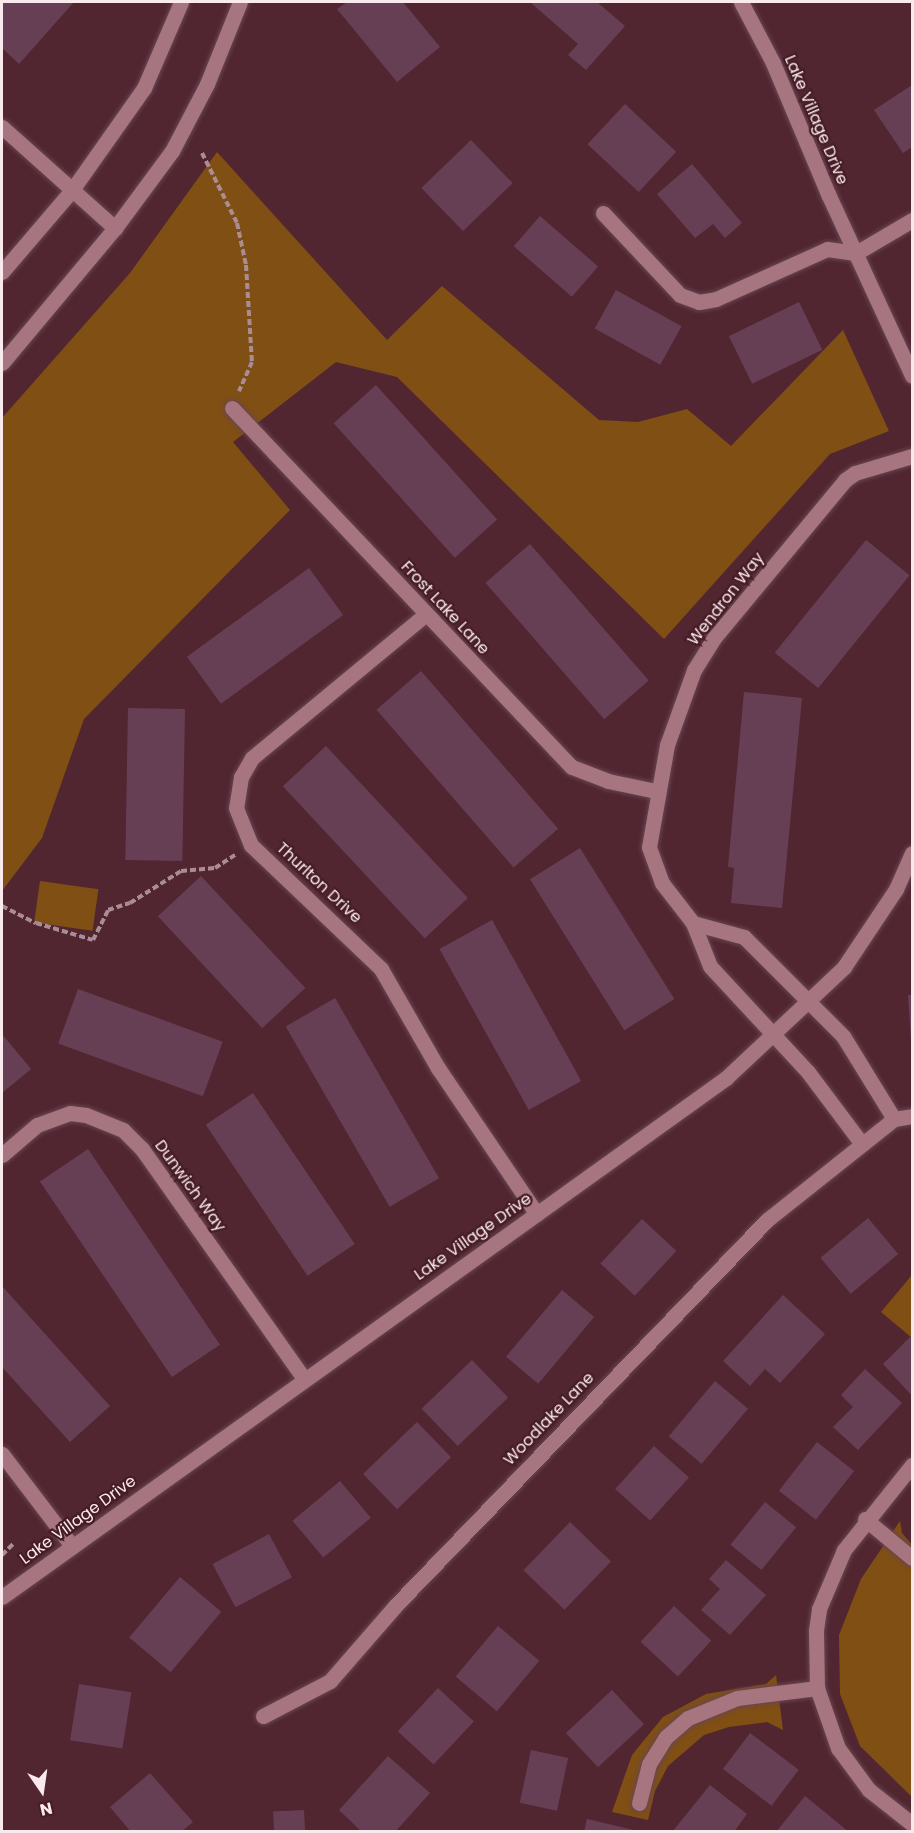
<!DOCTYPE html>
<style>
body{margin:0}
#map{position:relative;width:914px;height:1833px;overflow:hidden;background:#512631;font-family:Poppins,sans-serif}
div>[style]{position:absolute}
.green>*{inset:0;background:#804f14;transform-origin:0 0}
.building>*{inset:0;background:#673f55;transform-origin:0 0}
.path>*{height:4px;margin-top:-2px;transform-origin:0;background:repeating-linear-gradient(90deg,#aa8d94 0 6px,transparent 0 9px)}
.roads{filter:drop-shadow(0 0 2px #684650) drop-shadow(0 0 2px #684650)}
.lane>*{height:15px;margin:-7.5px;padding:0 7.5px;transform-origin:7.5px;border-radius:7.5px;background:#a7757f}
.street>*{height:15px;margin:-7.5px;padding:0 7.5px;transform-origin:7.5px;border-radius:7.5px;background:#a7757f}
.secondary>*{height:15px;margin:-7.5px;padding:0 7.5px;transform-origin:7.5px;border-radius:7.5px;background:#a7757f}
span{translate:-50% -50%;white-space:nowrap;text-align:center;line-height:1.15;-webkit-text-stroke:4.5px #461c27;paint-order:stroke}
.street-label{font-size:16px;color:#fbeaed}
.frame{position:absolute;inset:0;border:3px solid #fbeaed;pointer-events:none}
.north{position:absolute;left:12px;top:1761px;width:60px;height:60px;-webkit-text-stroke:4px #461c27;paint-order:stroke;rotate:167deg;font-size:16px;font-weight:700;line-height:24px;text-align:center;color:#fbeaed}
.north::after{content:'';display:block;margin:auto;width:21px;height:27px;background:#fbeaed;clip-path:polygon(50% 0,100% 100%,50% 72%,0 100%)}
</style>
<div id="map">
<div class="green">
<i style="clip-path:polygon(217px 152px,387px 340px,442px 286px,599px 420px,638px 422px,687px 409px,731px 446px,843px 330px,889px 431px,830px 454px,664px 639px,397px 377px,336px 362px,233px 442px,290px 510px,84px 719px,42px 838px,2px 891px,2px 418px,130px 273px)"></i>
<i style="left:40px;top:881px;width:59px;height:42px;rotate:8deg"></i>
<i style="clip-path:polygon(912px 1275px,912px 1338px,881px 1312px)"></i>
<i style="clip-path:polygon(900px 1521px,902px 1533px,912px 1545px,912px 1797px,860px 1746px,840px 1694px,839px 1635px,861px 1579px)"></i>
<i style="clip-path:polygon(776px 1675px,783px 1730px,767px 1722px,729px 1727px,704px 1735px,668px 1766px,655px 1791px,648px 1820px,612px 1812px,632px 1755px,663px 1717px,706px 1694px,766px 1684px)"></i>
</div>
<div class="building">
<i style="clip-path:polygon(2px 2px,74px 2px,19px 64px,2px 48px)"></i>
<i style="clip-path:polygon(347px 2px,403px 2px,440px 47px,397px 82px,337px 9px)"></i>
<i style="clip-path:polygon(530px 2px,597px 2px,625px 26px,586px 70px,568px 55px,578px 44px)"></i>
<i style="clip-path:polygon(912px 85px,912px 147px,903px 153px,874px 110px)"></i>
<i style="left:625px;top:104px;width:70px;height:55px;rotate:43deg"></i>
<i style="left:471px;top:140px;width:60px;height:69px;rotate:46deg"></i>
<i style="clip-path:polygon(692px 164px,742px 223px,725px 238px,713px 224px,695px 238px,657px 194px)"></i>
<i style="left:540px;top:216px;width:77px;height:40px;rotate:41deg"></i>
<i style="left:616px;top:290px;width:75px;height:44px;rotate:29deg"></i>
<i style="left:799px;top:302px;width:53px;height:78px;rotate:64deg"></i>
<i style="left:376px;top:385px;width:181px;height:57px;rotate:48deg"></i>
<i style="left:866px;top:540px;width:56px;height:145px;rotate:39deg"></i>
<i style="left:530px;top:544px;width:181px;height:59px;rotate:49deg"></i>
<i style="left:309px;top:568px;width:58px;height:151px;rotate:54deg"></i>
<i style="left:421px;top:671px;width:209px;height:59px;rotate:49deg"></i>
<i style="clip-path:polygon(744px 692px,802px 698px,782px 908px,731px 903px,734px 868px,728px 867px)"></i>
<i style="left:128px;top:708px;width:57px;height:152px;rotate:1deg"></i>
<i style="left:326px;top:746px;width:208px;height:59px;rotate:47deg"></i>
<i style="left:580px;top:848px;width:178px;height:59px;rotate:58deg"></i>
<i style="left:201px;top:876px;width:153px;height:59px;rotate:47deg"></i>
<i style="left:492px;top:920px;width:184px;height:60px;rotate:61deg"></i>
<i style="left:78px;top:989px;width:154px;height:58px;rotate:20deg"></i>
<i style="clip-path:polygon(908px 995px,912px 995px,912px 1041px,911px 1041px)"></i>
<i style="left:335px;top:998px;width:208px;height:57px;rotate:60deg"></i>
<i style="clip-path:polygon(2px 1034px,31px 1069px,2px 1093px)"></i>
<i style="left:253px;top:1093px;width:182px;height:57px;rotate:56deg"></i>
<i style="left:88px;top:1149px;width:236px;height:58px;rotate:56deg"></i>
<i style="left:868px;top:1218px;width:47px;height:62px;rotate:50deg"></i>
<i style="left:642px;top:1219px;width:47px;height:61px;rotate:43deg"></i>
<i style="clip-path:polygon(2px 1286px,110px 1406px,70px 1442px,2px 1367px)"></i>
<i style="left:562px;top:1290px;width:42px;height:87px;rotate:40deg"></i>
<i style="clip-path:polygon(783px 1295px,825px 1334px,780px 1383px,765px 1369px,750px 1386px,723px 1361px)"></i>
<i style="clip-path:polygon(912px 1335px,912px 1396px,883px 1364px)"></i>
<i style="left:472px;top:1360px;width:52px;height:70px;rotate:46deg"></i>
<i style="clip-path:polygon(865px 1369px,902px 1403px,858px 1450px,833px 1427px,853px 1407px,841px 1395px)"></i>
<i style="left:715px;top:1381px;width:43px;height:72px;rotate:40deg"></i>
<i style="left:417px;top:1422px;width:49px;height:75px;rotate:46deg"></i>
<i style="left:817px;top:1442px;width:47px;height:62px;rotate:38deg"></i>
<i style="left:654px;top:1446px;width:47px;height:58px;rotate:42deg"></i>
<i style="left:340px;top:1481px;width:48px;height:62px;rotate:50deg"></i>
<i style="left:765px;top:1502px;width:40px;height:55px;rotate:39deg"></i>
<i style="left:570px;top:1522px;width:57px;height:67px;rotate:44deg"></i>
<i style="left:269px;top:1534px;width:49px;height:64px;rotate:62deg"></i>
<i style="clip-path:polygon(726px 1560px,766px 1595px,730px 1635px,701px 1610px,720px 1589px,709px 1579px)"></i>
<i style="left:180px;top:1577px;width:54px;height:79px;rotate:40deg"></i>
<i style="left:674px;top:1606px;width:51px;height:49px;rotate:43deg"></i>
<i style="left:498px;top:1626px;width:54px;height:66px;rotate:40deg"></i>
<i style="left:79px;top:1684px;width:53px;height:57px;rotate:9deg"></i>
<i style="left:438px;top:1688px;width:49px;height:59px;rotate:43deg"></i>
<i style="left:612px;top:1690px;width:47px;height:63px;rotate:47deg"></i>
<i style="left:750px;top:1733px;width:61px;height:45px;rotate:37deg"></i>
<i style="left:531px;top:1750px;width:38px;height:54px;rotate:12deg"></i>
<i style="clip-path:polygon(388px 1756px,430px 1793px,395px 1832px,362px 1832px,339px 1810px)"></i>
<i style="clip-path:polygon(150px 1773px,193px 1822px,181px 1832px,131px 1832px,110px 1807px)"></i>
<i style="clip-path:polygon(710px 1785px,747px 1814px,734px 1832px,672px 1832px)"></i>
<i style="clip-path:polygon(805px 1796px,849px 1832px,776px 1832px)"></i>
<i style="left:304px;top:1810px;width:22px;height:31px;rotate:87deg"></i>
<i style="clip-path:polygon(587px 1819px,638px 1831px,637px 1832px,584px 1832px)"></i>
</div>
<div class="path">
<i style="left:202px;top:153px;width:78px;rotate:63.4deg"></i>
<i style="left:237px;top:223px;width:43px;rotate:77.9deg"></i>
<i style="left:246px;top:265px;width:97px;rotate:86.5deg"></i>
<i style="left:252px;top:362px;width:32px;rotate:114deg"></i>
<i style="left:2px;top:906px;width:38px;rotate:27deg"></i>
<i style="left:36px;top:923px;width:59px;rotate:16.6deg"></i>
<i style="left:93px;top:940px;width:34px;rotate:-63deg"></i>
<i style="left:108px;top:910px;width:23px;rotate:-18deg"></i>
<i style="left:130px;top:903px;width:60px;rotate:-32.1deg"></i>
<i style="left:181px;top:871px;width:34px;rotate:-5deg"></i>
<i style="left:215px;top:868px;width:24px;rotate:-33deg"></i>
<i style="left:2px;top:1555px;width:17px;rotate:-45deg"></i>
</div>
<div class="roads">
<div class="lane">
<i style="left:2px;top:127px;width:152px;rotate:41.8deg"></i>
<i style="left:865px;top:1519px;width:61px;rotate:39.7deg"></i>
<i style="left:639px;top:1803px;width:40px;rotate:-75.6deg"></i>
<i style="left:649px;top:1764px;width:32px;rotate:-58deg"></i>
<i style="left:666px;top:1737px;width:29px;rotate:-41deg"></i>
<i style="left:688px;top:1718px;width:53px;rotate:-22.2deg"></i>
<i style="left:737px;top:1698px;width:81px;rotate:-7.1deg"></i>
</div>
<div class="street">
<i style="left:741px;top:2px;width:69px;rotate:62.3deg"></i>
<i style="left:773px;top:63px;width:144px;rotate:67.2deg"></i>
<i style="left:829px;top:196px;width:198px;rotate:65.2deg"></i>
<i style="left:603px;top:213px;width:112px;rotate:46.8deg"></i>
<i style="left:680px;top:295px;width:20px;rotate:20deg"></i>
<i style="left:699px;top:302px;width:17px;rotate:-10deg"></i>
<i style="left:716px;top:299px;width:122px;rotate:-24.2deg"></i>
<i style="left:827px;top:249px;width:29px;rotate:8deg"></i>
<i style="left:856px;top:253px;width:65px;rotate:-30.5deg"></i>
<i style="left:232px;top:408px;width:494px;rotate:46.6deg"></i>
<i style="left:572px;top:767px;width:39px;rotate:21deg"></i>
<i style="left:608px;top:781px;width:49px;rotate:11.8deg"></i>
<i style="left:426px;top:614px;width:226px;rotate:140.4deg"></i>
<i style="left:252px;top:758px;width:22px;rotate:120deg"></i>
<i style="left:241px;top:777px;width:31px;rotate:99deg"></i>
<i style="left:236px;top:808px;width:40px;rotate:68deg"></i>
<i style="left:251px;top:845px;width:180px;rotate:43.6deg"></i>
<i style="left:381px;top:969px;width:114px;rotate:60.1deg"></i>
<i style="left:438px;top:1068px;width:176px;rotate:55.9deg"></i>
<i style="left:693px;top:923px;width:53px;rotate:15.4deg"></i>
<i style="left:744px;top:937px;width:140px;rotate:45deg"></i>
<i style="left:843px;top:1036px;width:97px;rotate:58.4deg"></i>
<i style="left:862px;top:1144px;width:90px;rotate:-126.9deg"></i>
<i style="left:808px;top:1072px;width:144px;rotate:-132.8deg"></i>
<i style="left:710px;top:966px;width:46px;rotate:-111.6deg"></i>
<i style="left:693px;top:923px;width:51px;rotate:-127.8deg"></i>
<i style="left:662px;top:883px;width:38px;rotate:-110deg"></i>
<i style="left:649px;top:847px;width:104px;rotate:-80deg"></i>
<i style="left:667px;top:745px;width:80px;rotate:-70.2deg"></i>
<i style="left:694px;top:670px;width:38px;rotate:-58deg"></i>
<i style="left:714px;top:638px;width:205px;rotate:-50.3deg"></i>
<i style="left:845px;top:480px;width:12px;rotate:-35deg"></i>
<i style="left:855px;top:473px;width:59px;rotate:-16.6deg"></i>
<i style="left:2px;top:1155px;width:46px;rotate:-40.6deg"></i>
<i style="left:37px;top:1125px;width:35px;rotate:-20deg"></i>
<i style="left:70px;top:1113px;width:16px;rotate:7deg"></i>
<i style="left:86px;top:1115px;width:40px;rotate:22deg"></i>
<i style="left:123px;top:1130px;width:27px;rotate:45deg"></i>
<i style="left:142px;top:1149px;width:281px;rotate:54.8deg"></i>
<i style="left:2px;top:1454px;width:116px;rotate:52.7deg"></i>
<i style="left:912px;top:1465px;width:109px;rotate:128.7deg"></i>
<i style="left:844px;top:1550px;width:64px;rotate:113deg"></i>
<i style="left:819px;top:1609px;width:22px;rotate:98deg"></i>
<i style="left:816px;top:1631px;width:57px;rotate:89deg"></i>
<i style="left:817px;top:1688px;width:64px;rotate:70.7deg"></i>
<i style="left:838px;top:1748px;width:52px;rotate:53.6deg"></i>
<i style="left:869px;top:1790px;width:55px;rotate:38.3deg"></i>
<i style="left:2px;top:1597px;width:891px;rotate:-35.63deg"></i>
<i style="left:726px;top:1078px;width:162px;rotate:-43.2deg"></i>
<i style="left:844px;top:967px;width:94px;rotate:-56.3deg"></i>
<i style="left:896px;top:889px;width:39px;rotate:-66deg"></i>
<i style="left:263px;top:1716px;width:76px;rotate:-27.6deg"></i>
<i style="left:330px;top:1681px;width:101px;rotate:-49deg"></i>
<i style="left:396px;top:1605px;width:535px;rotate:-46.06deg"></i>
<i style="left:767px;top:1220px;width:162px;rotate:-38.5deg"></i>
<i style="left:894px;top:1119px;width:18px;rotate:-9deg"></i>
</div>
<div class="secondary">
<i style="left:2px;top:272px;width:108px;rotate:-49.5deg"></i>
<i style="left:72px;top:190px;width:125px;rotate:-54.8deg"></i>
<i style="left:144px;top:88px;width:94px;rotate:-66.7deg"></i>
<i style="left:2px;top:363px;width:176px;rotate:-50.1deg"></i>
<i style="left:115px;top:228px;width:96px;rotate:-53.5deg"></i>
<i style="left:172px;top:151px;width:76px;rotate:-62.4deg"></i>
<i style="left:207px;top:84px;width:88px;rotate:-68.1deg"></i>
</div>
</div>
<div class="street-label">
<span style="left:816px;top:120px;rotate:67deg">Lake Village Drive</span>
<span style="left:726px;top:599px;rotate:-52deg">Wendron Way</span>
<span style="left:445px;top:608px;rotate:47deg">Frost Lake Lane</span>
<span style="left:319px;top:883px;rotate:43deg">Thurlton Drive</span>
<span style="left:190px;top:1186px;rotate:54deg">Dunwich Way</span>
<span style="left:473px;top:1237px;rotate:-35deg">Lake Village Drive</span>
<span style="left:549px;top:1419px;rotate:-46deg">Woodlake Lane</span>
<span style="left:78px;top:1520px;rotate:-36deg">Lake Village Drive</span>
</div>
<div class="frame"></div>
<div class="north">N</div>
</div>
